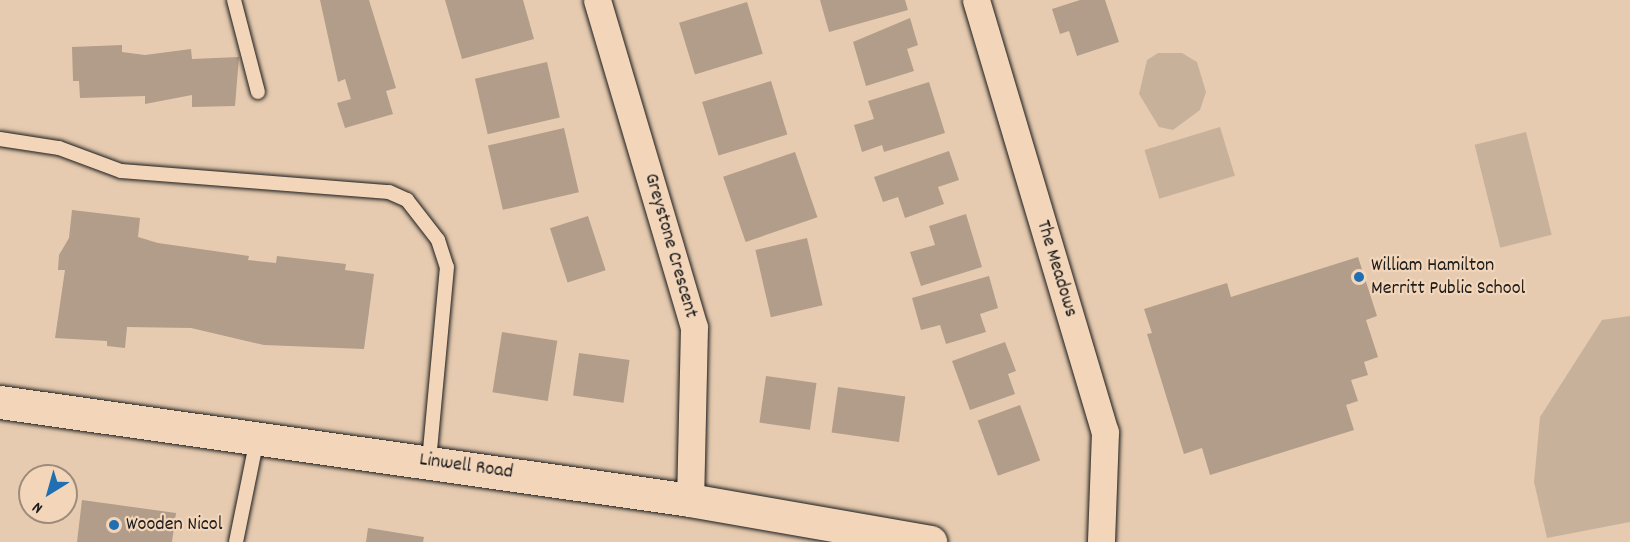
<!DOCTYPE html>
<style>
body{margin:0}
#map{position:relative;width:1630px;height:542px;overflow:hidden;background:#e6cbb0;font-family:Dekko,sans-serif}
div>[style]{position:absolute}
.green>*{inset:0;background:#c8b19b;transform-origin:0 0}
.building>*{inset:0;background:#b19d89;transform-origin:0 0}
.roads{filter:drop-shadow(0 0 2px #1c1c1c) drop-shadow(0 0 2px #1c1c1c)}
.service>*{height:14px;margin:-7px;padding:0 7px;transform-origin:7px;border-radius:7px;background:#f3d6ba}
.minor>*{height:27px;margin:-13.5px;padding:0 13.5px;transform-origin:13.5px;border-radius:13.5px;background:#f3d6ba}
.secondary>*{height:33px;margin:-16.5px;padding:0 16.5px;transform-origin:16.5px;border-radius:16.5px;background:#f3d6ba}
.dots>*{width:16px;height:16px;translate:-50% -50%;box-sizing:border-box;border:3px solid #f3d6ba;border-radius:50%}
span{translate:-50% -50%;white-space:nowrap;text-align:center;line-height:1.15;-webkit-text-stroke:4.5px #f3d6ba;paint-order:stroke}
.street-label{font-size:20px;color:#1c1c1c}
.poi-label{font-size:20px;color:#1c1c1c}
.left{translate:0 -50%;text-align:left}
.north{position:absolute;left:18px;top:464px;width:60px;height:60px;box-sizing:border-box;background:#f3d6ba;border:2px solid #9d8c7b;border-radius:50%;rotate:217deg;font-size:16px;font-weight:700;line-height:24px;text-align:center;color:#1c1c1c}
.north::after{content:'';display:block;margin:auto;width:21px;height:27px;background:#1f6fb2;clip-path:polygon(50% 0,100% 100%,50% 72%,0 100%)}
</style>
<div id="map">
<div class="green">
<i style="clip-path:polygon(1158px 53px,1182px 53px,1197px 62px,1206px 92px,1200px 110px,1173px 130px,1159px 127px,1139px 94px,1147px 60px)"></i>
<i style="left:1220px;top:127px;width:51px;height:79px;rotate:73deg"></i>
<i style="left:1526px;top:132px;width:106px;height:53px;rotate:76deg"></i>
<i style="clip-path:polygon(1630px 316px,1630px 522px,1547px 538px,1534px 482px,1540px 417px,1602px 320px)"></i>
</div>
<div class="building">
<i style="clip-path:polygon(320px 0,369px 0,396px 88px,386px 91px,393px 114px,345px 128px,337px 103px,351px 99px,345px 79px,338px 82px)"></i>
<i style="clip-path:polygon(445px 0,523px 0,534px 39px,462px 59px)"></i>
<i style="clip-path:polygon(820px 0,905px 0,908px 10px,829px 32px)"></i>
<i style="clip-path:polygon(1080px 0,1105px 0,1119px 42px,1077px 56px,1069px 31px,1060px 34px,1052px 9px)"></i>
<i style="left:747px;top:2px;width:54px;height:71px;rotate:73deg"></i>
<i style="clip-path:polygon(910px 18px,918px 45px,907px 49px,914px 71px,866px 86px,853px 42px)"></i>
<i style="clip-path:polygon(122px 45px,122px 52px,145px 55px,191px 49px,192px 59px,239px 57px,235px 106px,192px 107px,192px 95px,145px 104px,145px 96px,80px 98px,79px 81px,73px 81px,72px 47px)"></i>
<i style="left:547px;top:62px;width:57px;height:74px;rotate:77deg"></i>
<i style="left:771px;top:81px;width:56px;height:72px;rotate:73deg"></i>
<i style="clip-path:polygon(929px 82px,945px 133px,884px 152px,882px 145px,862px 152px,854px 125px,874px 119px,868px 101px)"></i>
<i style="left:564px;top:128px;width:66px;height:78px;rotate:77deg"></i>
<i style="clip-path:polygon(949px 151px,959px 180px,938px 187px,944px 204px,905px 218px,898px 197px,883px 202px,874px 177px)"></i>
<i style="left:795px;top:152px;width:69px;height:76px;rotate:71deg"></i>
<i style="clip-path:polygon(72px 210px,140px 218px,138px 237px,158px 243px,249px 256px,248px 260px,276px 263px,277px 256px,346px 264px,345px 270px,374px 274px,364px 349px,264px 345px,191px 328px,127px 327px,125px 348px,107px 346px,107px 341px,55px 338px,65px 270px,58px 270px,59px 255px,69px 238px)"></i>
<i style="clip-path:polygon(966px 214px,982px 267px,921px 286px,910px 252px,935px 245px,929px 226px)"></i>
<i style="left:588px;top:216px;width:57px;height:40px;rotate:72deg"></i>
<i style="left:807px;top:238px;width:69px;height:53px;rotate:77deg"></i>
<i style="clip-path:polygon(1358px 257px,1377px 316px,1366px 320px,1378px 357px,1364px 362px,1368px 375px,1351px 380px,1358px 401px,1346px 405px,1354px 430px,1210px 475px,1202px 448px,1184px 454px,1147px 334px,1152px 333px,1144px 309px,1227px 283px,1231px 297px)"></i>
<i style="clip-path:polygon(989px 276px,998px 308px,980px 314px,986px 332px,946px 344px,940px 325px,921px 330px,912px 298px)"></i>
<i style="left:502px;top:332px;width:56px;height:61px;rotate:9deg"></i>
<i style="clip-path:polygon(1005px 342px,1016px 371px,1008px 374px,1015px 394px,970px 410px,952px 361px)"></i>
<i style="left:579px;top:353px;width:51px;height:43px;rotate:8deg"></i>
<i style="left:766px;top:376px;width:51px;height:47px;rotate:8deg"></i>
<i style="left:838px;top:387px;width:68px;height:46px;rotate:8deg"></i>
<i style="left:1020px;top:405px;width:59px;height:45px;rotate:70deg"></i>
<i style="clip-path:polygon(82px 500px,176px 513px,172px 542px,77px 542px)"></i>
<i style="clip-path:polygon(368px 528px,424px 537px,423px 542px,366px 542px)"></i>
</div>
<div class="roads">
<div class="service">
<i style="left:234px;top:0;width:95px;rotate:75.4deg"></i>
<i style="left:0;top:139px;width:60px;rotate:8.7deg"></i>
<i style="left:59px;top:148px;width:66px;rotate:20.4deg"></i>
<i style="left:121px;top:171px;width:269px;rotate:4.5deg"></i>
<i style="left:389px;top:192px;width:20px;rotate:24deg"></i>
<i style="left:407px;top:200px;width:51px;rotate:52.2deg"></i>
<i style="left:438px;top:240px;width:28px;rotate:72deg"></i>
<i style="left:447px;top:267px;width:196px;rotate:95.3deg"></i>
<i style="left:236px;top:542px;width:105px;rotate:-78.5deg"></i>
</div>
<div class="minor">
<i style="left:597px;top:0;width:341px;rotate:73.5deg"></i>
<i style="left:694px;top:327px;width:173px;rotate:91.3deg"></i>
<i style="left:976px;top:0;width:451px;rotate:73.4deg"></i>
<i style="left:1105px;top:432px;width:110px;rotate:92.1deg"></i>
</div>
<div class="secondary">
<i style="left:0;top:402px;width:697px;rotate:8.08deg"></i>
<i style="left:690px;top:500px;width:244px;rotate:9.9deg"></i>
</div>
</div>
<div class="dots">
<i style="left:1359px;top:277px;background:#1f6fb2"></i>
<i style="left:114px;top:525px;background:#1f6fb2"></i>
</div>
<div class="street-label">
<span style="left:670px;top:246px;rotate:74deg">Greystone Crescent</span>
<span style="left:1056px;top:269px;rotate:73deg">The Meadows</span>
<span style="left:466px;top:467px;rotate:8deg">Linwell Road</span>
</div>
<div class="poi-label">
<span class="left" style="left:1371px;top:278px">William Hamilton<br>Merritt Public School</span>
<span class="left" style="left:126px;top:525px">Wooden Nicol</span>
</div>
<div class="north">N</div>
</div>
